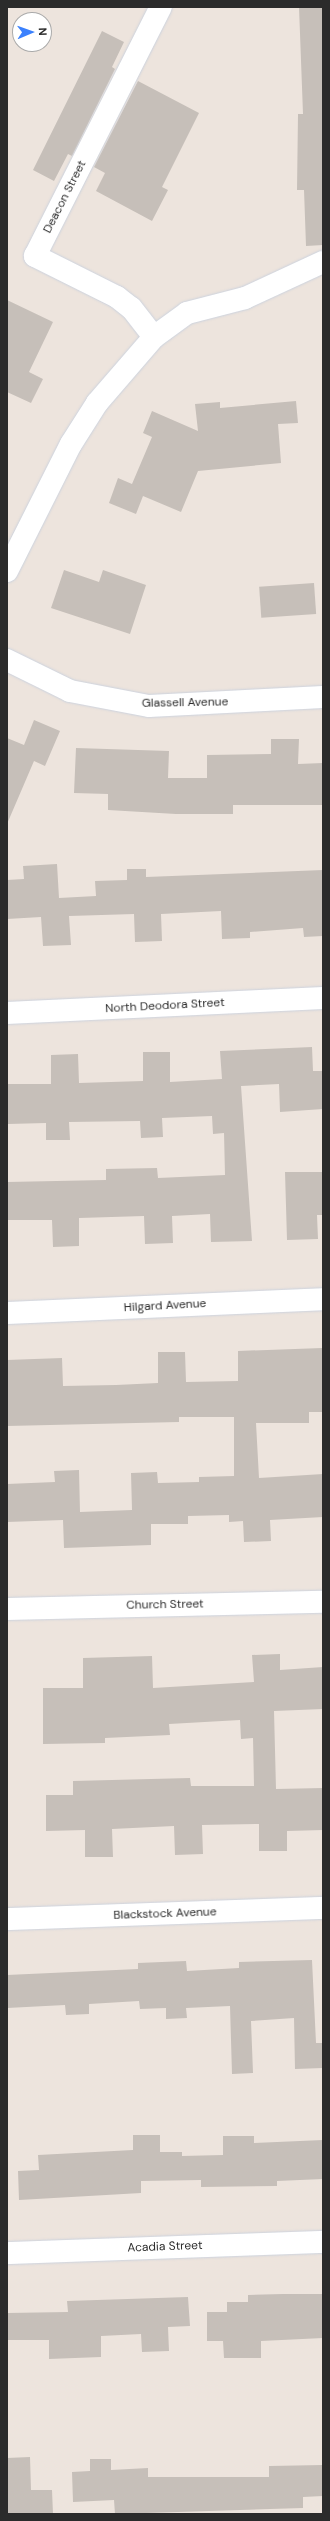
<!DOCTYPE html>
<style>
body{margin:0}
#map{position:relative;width:330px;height:2521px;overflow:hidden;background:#ede4dd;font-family:"DM Sans",sans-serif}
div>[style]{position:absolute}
.building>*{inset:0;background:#c6bfb9;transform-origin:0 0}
.roads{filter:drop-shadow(0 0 1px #ccd2dd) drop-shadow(0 0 1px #ccd2dd)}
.minor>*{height:22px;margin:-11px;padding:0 11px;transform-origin:11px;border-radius:11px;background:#fff}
span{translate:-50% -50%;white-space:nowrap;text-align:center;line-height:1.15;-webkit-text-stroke:3.5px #fff;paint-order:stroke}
.street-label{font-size:12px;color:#2b2b2b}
.frame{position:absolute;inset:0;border:8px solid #2b2b2b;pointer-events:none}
.north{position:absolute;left:12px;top:12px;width:40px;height:40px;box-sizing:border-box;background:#fff;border:1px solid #aaa;border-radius:50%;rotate:88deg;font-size:11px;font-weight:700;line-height:16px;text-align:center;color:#2b2b2b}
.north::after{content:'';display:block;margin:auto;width:14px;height:18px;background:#3b81fd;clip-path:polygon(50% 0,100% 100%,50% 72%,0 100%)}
</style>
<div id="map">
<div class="building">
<i style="clip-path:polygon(299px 7px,323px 7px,323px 245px,306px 246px,304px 190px,297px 190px,298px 114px,303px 114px)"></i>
<i style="clip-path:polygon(102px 31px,124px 42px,112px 67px,115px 69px,72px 156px,68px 154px,54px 181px,33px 170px)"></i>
<i style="clip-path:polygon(138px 81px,199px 113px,162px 187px,168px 190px,152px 221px,96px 191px,105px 173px,94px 167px)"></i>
<i style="clip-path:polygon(7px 300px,53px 322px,29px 372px,43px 379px,31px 403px,7px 392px)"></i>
<i style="clip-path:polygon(296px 401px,298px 423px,278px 424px,281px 463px,198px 471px,181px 512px,143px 496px,136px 514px,109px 503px,118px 478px,132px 484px,152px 437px,143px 433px,152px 411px,198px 431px,195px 404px,220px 402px,220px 408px)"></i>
<i style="clip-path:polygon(64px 570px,99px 582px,103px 570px,146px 585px,130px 634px,51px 608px)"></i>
<i style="left:314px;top:583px;width:31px;height:55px;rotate:86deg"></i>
<i style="clip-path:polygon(34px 720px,60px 731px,45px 766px,34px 761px,7px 824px,7px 738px,24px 745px)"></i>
<i style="clip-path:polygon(271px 739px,299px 739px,298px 764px,323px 763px,323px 805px,233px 805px,233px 814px,176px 814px,108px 810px,108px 794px,74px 793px,76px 748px,169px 751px,168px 778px,207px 778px,207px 755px,271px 754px)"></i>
<i style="clip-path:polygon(57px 864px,59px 898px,96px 896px,95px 881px,127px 880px,127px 869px,146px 869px,146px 877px,323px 870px,323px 936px,304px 937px,303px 928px,250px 932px,250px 938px,222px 939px,221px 911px,161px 914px,162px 941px,135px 942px,134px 914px,69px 916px,71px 945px,43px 946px,41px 917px,7px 919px,7px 880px,24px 879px,23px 866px)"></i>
<i style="clip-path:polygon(312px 1047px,313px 1071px,323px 1071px,323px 1109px,280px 1112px,279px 1084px,241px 1086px,252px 1241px,211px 1242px,210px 1214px,172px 1216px,173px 1243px,145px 1244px,144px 1216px,79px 1218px,79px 1246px,53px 1247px,52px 1220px,8px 1220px,7px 1182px,106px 1180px,106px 1169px,157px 1168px,158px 1178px,225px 1175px,224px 1133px,213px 1134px,212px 1116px,162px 1118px,163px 1137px,141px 1138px,140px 1121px,69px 1122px,70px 1140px,46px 1140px,46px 1123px,8px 1124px,7px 1084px,51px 1084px,51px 1055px,78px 1054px,79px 1083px,143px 1081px,143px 1052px,170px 1052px,170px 1082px,222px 1079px,220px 1051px)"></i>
<i style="clip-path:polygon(285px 1172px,323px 1172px,323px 1215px,317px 1215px,318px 1239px,287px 1240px)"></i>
<i style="clip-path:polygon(322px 1348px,323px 1412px,309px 1412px,309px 1423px,256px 1423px,259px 1478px,323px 1474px,323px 1517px,270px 1520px,271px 1541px,244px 1542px,243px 1521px,229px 1522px,229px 1515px,188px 1516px,188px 1524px,151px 1524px,151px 1545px,64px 1548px,63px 1520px,7px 1522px,7px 1484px,55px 1482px,54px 1471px,79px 1470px,80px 1512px,132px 1510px,131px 1473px,157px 1472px,158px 1483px,199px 1482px,199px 1477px,234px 1476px,234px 1417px,179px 1417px,179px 1422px,7px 1426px,7px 1360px,62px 1358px,63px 1386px,116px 1385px,158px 1383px,158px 1352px,185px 1352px,186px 1382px,238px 1381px,238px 1351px)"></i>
<i style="clip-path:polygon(280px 1654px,280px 1670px,323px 1667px,323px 1709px,274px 1711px,276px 1789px,323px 1788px,323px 1830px,287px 1831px,287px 1851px,259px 1851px,259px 1824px,202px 1825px,203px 1854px,175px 1855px,174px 1826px,112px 1829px,113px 1857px,85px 1857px,85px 1830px,46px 1831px,46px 1795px,73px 1795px,73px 1781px,190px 1778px,191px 1786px,254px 1786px,253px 1738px,241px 1739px,240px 1720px,169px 1724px,170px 1735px,105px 1738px,105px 1743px,43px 1744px,43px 1688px,83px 1688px,83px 1658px,152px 1656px,153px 1688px,254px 1682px,252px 1655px)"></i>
<i style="clip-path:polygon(312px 1960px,316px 2043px,323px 2043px,323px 2068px,295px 2069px,294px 2018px,251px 2021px,253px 2073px,232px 2074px,230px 2006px,186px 2008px,187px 2018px,166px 2019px,166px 2008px,140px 2009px,139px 2001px,89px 2004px,89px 2014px,66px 2015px,65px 2005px,7px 2008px,7px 1975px,138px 1969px,138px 1963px,186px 1961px,187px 1971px,239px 1968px,239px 1962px)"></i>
<i style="clip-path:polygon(133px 2135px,160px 2135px,160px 2152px,182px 2152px,182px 2156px,223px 2155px,223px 2136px,254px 2136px,254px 2143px,323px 2140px,323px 2179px,277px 2181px,277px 2186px,201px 2187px,201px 2180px,141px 2181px,141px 2193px,19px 2200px,18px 2171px,39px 2170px,38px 2155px,133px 2150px)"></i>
<i style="clip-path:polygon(283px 2294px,323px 2294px,323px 2338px,261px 2341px,261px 2358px,224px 2358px,223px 2341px,207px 2341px,207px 2312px,227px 2312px,227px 2302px,248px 2302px,248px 2295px)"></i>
<i style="clip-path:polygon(188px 2297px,190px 2326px,168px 2327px,169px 2351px,142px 2352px,141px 2334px,101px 2336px,101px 2357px,49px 2359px,49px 2340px,7px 2340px,7px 2313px,68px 2312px,67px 2301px)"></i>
<i style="clip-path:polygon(30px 2457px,31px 2490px,52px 2490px,53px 2514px,7px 2514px,7px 2458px)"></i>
<i style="clip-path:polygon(90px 2459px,111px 2459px,111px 2470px,148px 2468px,148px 2477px,269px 2477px,269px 2466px,323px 2465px,323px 2496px,303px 2497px,303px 2508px,115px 2514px,114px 2500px,73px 2502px,72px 2472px,90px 2471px)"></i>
</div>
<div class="roads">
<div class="minor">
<i style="left:154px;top:337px;width:37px;rotate:-128deg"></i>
<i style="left:131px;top:308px;width:18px;rotate:-142deg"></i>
<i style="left:117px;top:297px;width:92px;rotate:-153.4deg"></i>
<i style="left:35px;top:256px;width:279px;rotate:-63.2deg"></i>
<i style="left:7px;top:571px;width:142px;rotate:-63.3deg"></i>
<i style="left:71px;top:444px;width:49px;rotate:-57.6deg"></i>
<i style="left:97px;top:403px;width:87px;rotate:-49.2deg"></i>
<i style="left:154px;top:337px;width:41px;rotate:-36deg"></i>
<i style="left:187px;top:313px;width:60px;rotate:-14.5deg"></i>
<i style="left:245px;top:298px;width:86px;rotate:-24.8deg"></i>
<i style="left:7px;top:660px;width:70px;rotate:26.2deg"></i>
<i style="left:70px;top:691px;width:80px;rotate:10.8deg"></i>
<i style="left:149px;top:706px;width:174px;rotate:-3deg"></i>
<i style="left:7px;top:1013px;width:316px;rotate:-2.7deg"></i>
<i style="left:7px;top:1313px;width:316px;rotate:-2.5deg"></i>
<i style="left:7px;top:1609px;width:316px;rotate:-1.3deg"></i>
<i style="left:7px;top:1919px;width:316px;rotate:-2deg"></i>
<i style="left:7px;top:2253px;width:316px;rotate:-2deg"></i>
</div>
</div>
<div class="street-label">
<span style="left:65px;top:197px;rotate:-63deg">Deacon Street</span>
<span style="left:185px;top:703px;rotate:-1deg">Glassell Avenue</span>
<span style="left:165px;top:1006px;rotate:-3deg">North Deodora Street</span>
<span style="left:165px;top:1306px;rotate:-3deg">Hilgard Avenue</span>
<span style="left:165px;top:1605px;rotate:-1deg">Church Street</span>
<span style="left:165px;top:1914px;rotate:-2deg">Blackstock Avenue</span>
<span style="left:165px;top:2247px;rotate:-2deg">Acadia Street</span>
</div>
<div class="frame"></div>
<div class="north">N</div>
</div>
